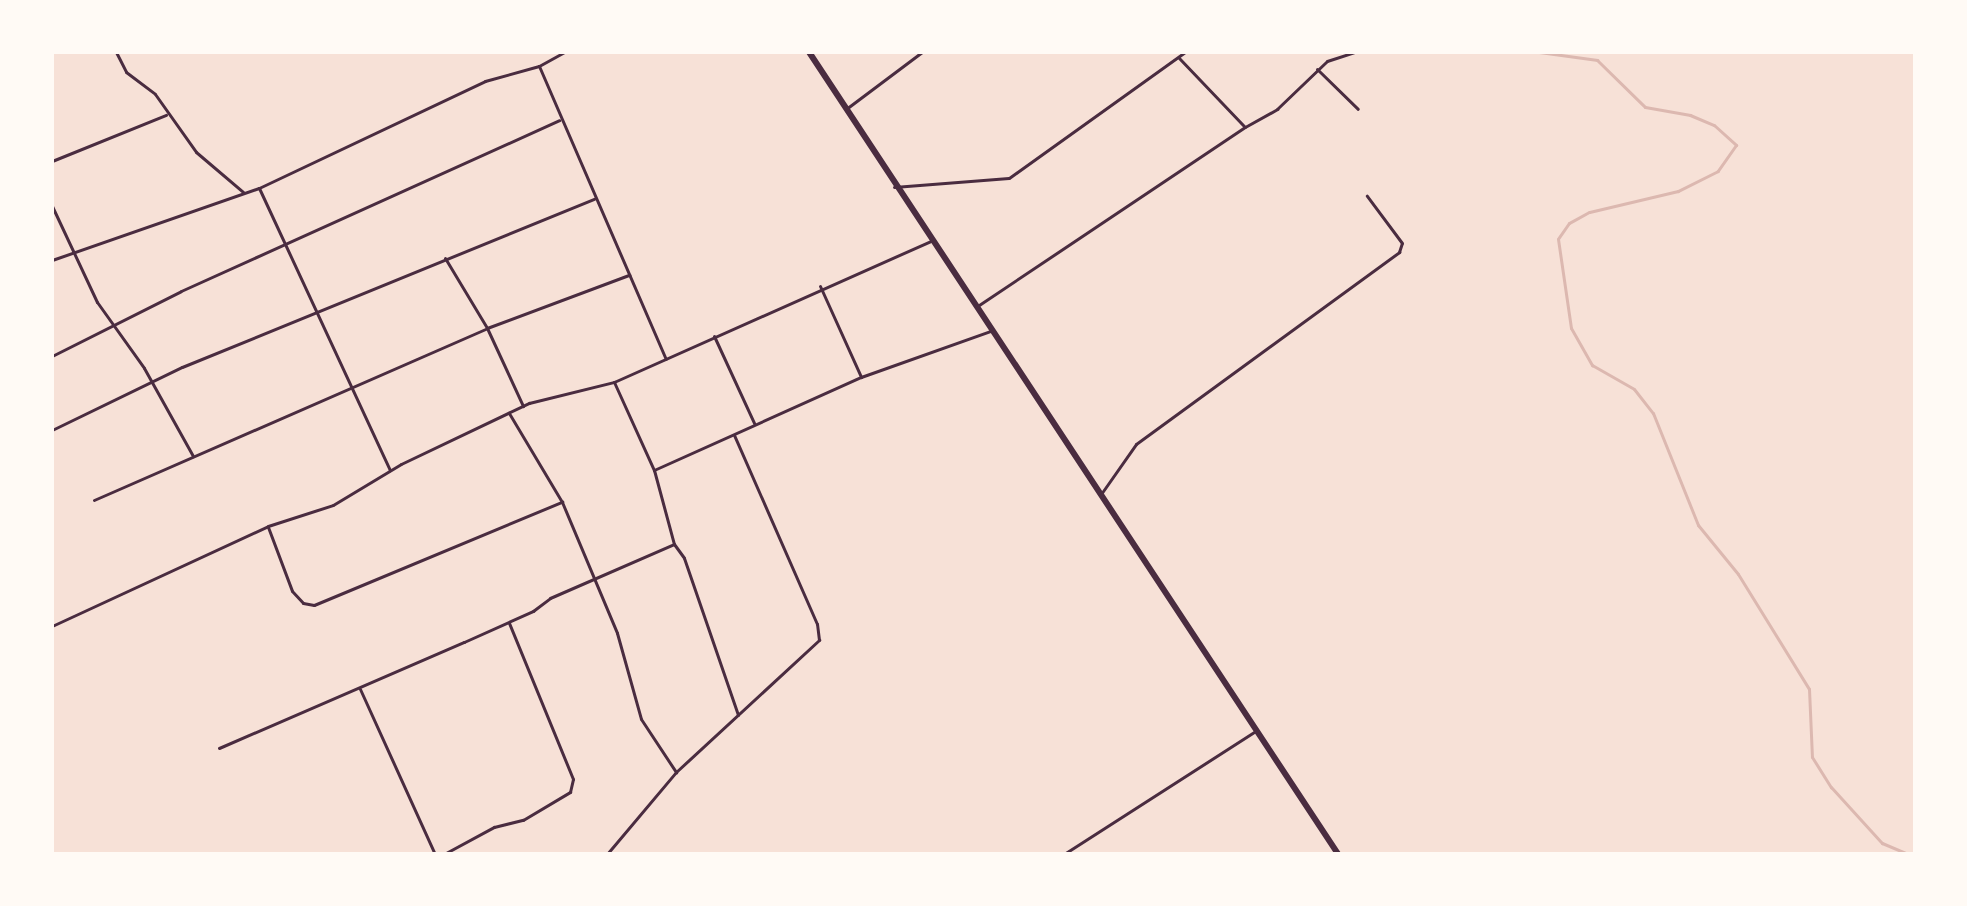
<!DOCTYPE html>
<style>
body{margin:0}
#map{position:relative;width:1967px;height:906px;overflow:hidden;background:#f7e1d7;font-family:Ubuntu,sans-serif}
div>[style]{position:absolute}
.stream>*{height:3px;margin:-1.5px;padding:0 1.5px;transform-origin:1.5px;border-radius:1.5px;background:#dcb8b0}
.minor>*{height:3px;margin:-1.5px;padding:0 1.5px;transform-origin:1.5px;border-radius:1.5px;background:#4a2c40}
.primary>*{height:6px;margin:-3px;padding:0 3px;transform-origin:3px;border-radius:3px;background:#4a2c40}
span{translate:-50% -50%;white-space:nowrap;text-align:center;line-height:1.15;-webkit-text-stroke:6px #fffaf5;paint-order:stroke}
.frame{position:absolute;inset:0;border:54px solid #fffaf5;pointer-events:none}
</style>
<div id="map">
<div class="stream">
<i style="left:1539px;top:52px;width:59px;rotate:7.9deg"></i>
<i style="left:1597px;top:60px;width:67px;rotate:44.4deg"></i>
<i style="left:1645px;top:107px;width:46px;rotate:10.1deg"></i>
<i style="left:1690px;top:115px;width:26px;rotate:23deg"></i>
<i style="left:1714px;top:125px;width:30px;rotate:42deg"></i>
<i style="left:1736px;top:145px;width:32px;rotate:125deg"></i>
<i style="left:1718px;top:171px;width:45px;rotate:153.4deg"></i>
<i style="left:1678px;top:191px;width:91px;rotate:166.7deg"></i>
<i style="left:1589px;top:212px;width:23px;rotate:151deg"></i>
<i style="left:1569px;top:223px;width:19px;rotate:125deg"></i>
<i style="left:1558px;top:239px;width:90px;rotate:81.7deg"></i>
<i style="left:1571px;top:328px;width:43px;rotate:60.4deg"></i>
<i style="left:1592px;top:365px;width:48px;rotate:29.7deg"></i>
<i style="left:1634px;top:389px;width:31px;rotate:52deg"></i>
<i style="left:1653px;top:413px;width:121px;rotate:68.1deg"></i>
<i style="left:1698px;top:525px;width:63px;rotate:50.8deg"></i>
<i style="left:1738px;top:574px;width:135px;rotate:58.3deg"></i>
<i style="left:1809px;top:689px;width:68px;rotate:87.5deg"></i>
<i style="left:1812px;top:757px;width:36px;rotate:58deg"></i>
<i style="left:1831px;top:787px;width:76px;rotate:47.7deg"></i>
<i style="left:1882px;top:843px;width:28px;rotate:23deg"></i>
</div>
<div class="minor">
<i style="left:116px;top:52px;width:22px;rotate:63deg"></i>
<i style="left:126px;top:72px;width:36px;rotate:37deg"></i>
<i style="left:155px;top:94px;width:71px;rotate:54.7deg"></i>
<i style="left:196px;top:152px;width:62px;rotate:40.4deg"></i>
<i style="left:1179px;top:58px;width:95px;rotate:46.3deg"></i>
<i style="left:1245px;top:127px;width:37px;rotate:-29deg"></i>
<i style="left:1277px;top:109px;width:69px;rotate:-43.8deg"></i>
<i style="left:1327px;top:61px;width:28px;rotate:-18deg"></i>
<i style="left:539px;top:66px;width:319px;rotate:66.6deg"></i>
<i style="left:1317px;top:69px;width:57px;rotate:44.3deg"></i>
<i style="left:846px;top:109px;width:95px;rotate:-36.9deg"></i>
<i style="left:52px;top:161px;width:123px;rotate:-22deg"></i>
<i style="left:894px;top:187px;width:115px;rotate:-4.5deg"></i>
<i style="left:1009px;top:178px;width:216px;rotate:-35.6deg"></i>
<i style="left:259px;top:188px;width:311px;rotate:65.1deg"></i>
<i style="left:52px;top:206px;width:106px;rotate:64.9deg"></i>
<i style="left:97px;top:302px;width:81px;rotate:54.5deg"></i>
<i style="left:144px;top:368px;width:101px;rotate:60.9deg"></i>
<i style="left:445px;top:258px;width:82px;rotate:59deg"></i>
<i style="left:487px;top:328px;width:86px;rotate:65.2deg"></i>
<i style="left:52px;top:260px;width:219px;rotate:-19.2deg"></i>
<i style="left:259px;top:188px;width:250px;rotate:-25.3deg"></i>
<i style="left:485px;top:81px;width:56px;rotate:-15.5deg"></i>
<i style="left:539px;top:66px;width:29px;rotate:-29deg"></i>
<i style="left:820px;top:286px;width:100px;rotate:65.7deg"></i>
<i style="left:979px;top:305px;width:320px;rotate:-33.8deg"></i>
<i style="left:714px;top:336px;width:96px;rotate:65.3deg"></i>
<i style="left:52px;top:356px;width:144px;rotate:-26.7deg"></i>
<i style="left:181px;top:291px;width:415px;rotate:-24.3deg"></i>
<i style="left:614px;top:382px;width:97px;rotate:65.6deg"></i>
<i style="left:654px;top:470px;width:77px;rotate:74.9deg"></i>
<i style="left:674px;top:544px;width:17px;rotate:54deg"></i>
<i style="left:684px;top:558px;width:166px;rotate:71deg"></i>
<i style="left:52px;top:430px;width:144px;rotate:-25.9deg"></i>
<i style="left:182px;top:367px;width:445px;rotate:-22.2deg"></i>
<i style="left:654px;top:470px;width:227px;rotate:-24.2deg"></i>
<i style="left:861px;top:377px;width:137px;rotate:-19.6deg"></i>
<i style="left:1101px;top:494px;width:61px;rotate:-55deg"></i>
<i style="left:1136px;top:444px;width:326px;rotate:-36.1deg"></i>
<i style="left:1399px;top:252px;width:9px;rotate:-72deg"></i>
<i style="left:1402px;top:243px;width:59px;rotate:-126.7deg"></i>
<i style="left:94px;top:500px;width:429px;rotate:-23.6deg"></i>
<i style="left:487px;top:328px;width:152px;rotate:-20.5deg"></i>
<i style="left:562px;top:502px;width:142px;rotate:67.2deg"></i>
<i style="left:617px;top:633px;width:89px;rotate:74.4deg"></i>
<i style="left:641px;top:719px;width:64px;rotate:56.6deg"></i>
<i style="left:268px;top:527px;width:68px;rotate:69.4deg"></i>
<i style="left:292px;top:591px;width:16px;rotate:47deg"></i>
<i style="left:303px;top:603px;width:11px;rotate:10deg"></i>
<i style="left:314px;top:605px;width:269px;rotate:-22.6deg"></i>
<i style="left:562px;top:502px;width:104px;rotate:-120.8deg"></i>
<i style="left:52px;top:626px;width:238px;rotate:-24.8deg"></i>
<i style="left:268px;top:526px;width:68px;rotate:-17.9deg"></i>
<i style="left:333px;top:505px;width:79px;rotate:-31.1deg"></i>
<i style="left:401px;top:464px;width:142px;rotate:-25.5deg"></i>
<i style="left:529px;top:403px;width:88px;rotate:-13.9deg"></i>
<i style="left:614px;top:382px;width:349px;rotate:-24deg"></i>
<i style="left:360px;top:689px;width:181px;rotate:65.6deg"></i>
<i style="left:219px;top:748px;width:267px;rotate:-23.4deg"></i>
<i style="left:464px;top:642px;width:76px;rotate:-24.2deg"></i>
<i style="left:533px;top:611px;width:21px;rotate:-37deg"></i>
<i style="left:550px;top:598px;width:135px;rotate:-23.5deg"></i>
<i style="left:444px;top:854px;width:57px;rotate:-28.4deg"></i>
<i style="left:494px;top:827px;width:30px;rotate:-14deg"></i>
<i style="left:523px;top:820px;width:55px;rotate:-30.8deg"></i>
<i style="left:570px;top:792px;width:13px;rotate:-77deg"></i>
<i style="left:573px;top:779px;width:169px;rotate:-112.3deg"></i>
<i style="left:607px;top:854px;width:107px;rotate:-49.9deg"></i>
<i style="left:676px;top:772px;width:195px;rotate:-42.7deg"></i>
<i style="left:819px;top:640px;width:16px;rotate:-97deg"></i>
<i style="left:817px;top:624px;width:206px;rotate:-113.7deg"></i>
<i style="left:1064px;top:854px;width:229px;rotate:-32.7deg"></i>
</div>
<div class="primary">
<i style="left:809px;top:52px;width:961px;rotate:56.59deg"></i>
</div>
<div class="frame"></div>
</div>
